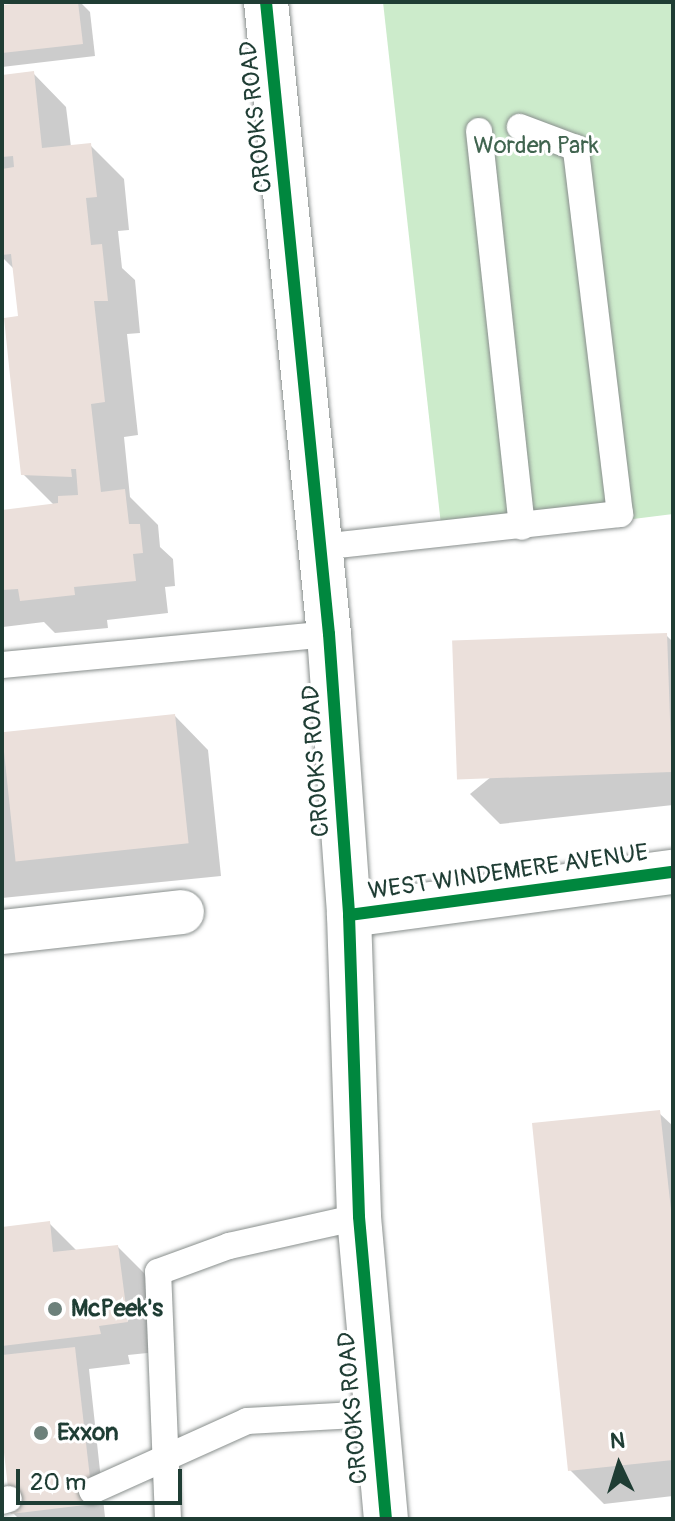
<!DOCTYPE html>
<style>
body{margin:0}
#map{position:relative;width:675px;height:1521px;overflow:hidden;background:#fff;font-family:Pangolin,sans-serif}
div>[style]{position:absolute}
.green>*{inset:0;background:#ccebcb}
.shadow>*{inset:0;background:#0003}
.building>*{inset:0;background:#ebe0db;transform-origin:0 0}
.roads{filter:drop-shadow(0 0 2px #898f8d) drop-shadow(0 0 2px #898f8d)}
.lane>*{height:26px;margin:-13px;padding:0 13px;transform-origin:13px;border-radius:13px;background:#fff}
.street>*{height:44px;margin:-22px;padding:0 22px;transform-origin:22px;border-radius:22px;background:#fff}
.secondary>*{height:44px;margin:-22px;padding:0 22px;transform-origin:22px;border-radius:22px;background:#fff}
.cycleway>*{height:12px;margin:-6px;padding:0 6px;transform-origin:6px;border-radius:6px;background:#00873e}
.dots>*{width:22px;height:22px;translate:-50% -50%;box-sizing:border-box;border:4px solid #fff;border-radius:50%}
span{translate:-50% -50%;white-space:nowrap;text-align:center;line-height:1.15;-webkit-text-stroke:6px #fff;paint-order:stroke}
.street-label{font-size:24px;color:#1f3d34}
.park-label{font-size:24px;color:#40644f}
.poi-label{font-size:24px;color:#1f3d34;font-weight:700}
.left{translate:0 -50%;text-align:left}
.frame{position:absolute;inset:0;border:4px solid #1f3d34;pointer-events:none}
.north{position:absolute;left:579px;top:1425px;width:80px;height:80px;-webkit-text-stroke:6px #fff;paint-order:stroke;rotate:356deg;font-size:22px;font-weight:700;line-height:32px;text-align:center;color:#1f3d34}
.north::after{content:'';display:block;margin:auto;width:28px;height:36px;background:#1f3d34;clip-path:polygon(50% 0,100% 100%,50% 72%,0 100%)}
.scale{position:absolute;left:16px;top:1469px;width:166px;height:36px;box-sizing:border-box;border:4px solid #1f3d34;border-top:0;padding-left:10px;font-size:24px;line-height:28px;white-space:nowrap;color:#1f3d34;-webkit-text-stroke:6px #fff;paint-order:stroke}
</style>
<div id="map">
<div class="green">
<i style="clip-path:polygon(383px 2px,673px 2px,673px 514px,443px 543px)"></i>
</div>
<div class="shadow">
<i style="clip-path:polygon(49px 2px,80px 2px,90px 12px,95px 56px,2px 67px,2px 7px)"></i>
<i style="clip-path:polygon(33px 73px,66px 107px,71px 147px,90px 145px,124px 179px,129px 230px,118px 231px,122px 268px,135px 280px,140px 333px,127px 334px,138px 435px,124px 437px,130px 497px,158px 525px,160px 547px,173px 559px,175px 586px,165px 587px,168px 613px,107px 620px,108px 628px,55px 633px,44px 622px,3px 627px,2px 639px,2px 512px,55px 506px,23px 474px,20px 318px,15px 270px,2px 257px,2px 77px)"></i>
<i style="clip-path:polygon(666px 635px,673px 642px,673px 805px,500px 824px,470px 794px)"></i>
<i style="clip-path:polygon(175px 716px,208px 750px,221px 876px,2px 898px,2px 733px)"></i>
<i style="clip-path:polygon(659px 1113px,673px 1126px,673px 1496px,604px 1504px,570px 1470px)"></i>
<i style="clip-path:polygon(49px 1223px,77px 1251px,118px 1247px,148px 1277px,157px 1352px,128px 1355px,130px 1364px,89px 1369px,105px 1517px,19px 1519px,13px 1513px,2px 1417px,2px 1229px)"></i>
</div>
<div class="building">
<i style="clip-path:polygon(31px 2px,78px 2px,83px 44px,2px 53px,2px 5px)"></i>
<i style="clip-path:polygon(34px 71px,42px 148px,91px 143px,97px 197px,86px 198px,91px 245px,102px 244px,108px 301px,94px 301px,105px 402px,91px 404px,101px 492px,125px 489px,129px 524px,140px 524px,143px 553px,133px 554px,136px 581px,74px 587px,75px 595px,20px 601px,18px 589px,2px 590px,2px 510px,58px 503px,58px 496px,78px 495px,76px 469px,71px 469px,72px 477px,21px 475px,12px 395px,4px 318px,18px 316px,11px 254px,2px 255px,2px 169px,14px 167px,13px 156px,2px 157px,2px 75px)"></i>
<i style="left:667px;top:633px;width:139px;height:215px;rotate:88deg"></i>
<i style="left:175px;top:714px;width:130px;height:174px;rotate:84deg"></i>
<i style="clip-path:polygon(660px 1110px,673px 1228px,673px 1460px,568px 1471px,532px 1123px)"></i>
<i style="clip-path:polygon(50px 1221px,53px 1252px,118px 1245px,128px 1322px,99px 1326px,101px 1334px,2px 1346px,2px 1227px)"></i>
<i style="clip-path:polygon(75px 1347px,93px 1504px,11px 1514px,2px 1435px,2px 1355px)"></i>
</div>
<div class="roads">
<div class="lane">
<i style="left:479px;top:131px;width:398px;rotate:83.8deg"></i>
<i style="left:321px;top:547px;width:301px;rotate:-6.3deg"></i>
<i style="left:620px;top:514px;width:369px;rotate:-96.9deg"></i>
<i style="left:576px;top:148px;width:60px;rotate:-159.4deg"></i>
<i style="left:2px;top:665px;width:328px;rotate:-5.4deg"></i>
<i style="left:92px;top:1491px;width:170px;rotate:-24.3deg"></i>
<i style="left:247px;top:1421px;width:127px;rotate:-3.2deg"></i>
<i style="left:2px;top:1501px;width:7px;rotate:-16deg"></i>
<i style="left:168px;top:1519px;width:247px;rotate:-92.3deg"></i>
<i style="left:158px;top:1272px;width:76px;rotate:-20.1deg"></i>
<i style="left:229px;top:1246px;width:133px;rotate:-12.6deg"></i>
</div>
<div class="street">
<i style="left:349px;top:915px;width:327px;rotate:-7.6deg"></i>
<i style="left:2px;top:932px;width:181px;rotate:-6.3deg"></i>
</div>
<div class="secondary">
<i style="left:266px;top:2px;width:635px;rotate:84.31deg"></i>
<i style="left:329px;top:634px;width:282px;rotate:85.9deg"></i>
<i style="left:349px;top:915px;width:302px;rotate:88.1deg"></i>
<i style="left:359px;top:1217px;width:303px;rotate:84.9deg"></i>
</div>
</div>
<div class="cycleway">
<i style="left:266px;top:2px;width:635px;rotate:84.31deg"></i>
<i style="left:329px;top:634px;width:282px;rotate:85.9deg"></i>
<i style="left:349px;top:915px;width:302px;rotate:88.1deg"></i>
<i style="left:359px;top:1217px;width:303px;rotate:84.9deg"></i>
<i style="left:349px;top:915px;width:327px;rotate:-7.6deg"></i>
</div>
<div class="dots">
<i style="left:55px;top:1309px;background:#6d817b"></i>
<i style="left:41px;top:1433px;background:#6d817b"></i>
</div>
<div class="street-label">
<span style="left:256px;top:117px;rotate:-96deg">CROOKS ROAD</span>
<span style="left:316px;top:761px;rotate:-94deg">CROOKS ROAD</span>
<span style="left:508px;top:872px;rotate:-8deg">WEST WINDEMERE AVENUE</span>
<span style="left:353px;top:1408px;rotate:-95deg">CROOKS ROAD</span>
</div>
<div class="park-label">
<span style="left:536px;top:146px">Worden Park</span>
</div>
<div class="poi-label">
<span class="left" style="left:71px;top:1309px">McPeek's</span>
<span class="left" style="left:57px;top:1433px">Exxon</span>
</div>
<div class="frame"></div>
<div class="north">N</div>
<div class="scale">20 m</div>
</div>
